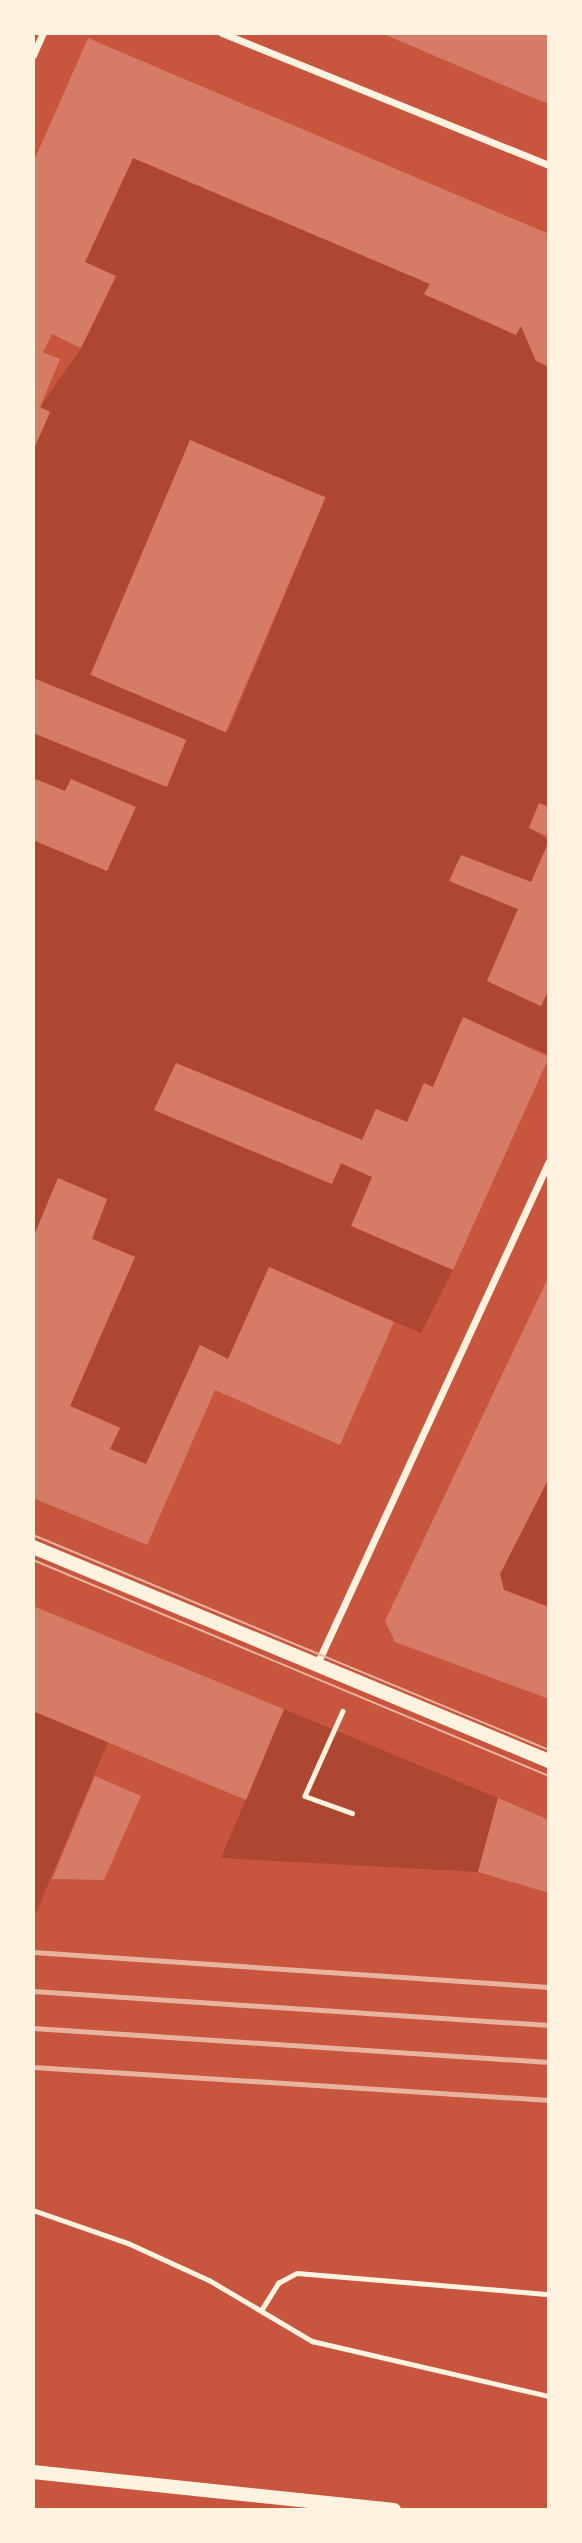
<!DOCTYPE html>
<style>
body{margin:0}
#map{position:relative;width:582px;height:2543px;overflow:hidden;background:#c8553d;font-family:Signika,sans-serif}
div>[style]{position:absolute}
.green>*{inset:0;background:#ae4732}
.building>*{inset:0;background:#d67c66;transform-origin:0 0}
.path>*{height:4.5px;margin:-2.25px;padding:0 2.25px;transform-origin:2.25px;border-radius:2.25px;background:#fff3e0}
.minor>*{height:7px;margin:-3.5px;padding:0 3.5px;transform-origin:3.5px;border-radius:3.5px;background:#fff3e0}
.secondary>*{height:14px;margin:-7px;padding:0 7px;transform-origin:7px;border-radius:7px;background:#fff3e0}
.tram>*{height:2px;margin:-1px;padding:0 1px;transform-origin:1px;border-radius:1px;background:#e9b49f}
.rail>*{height:5px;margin:-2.5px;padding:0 2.5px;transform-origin:2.5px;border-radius:2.5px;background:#e9b49f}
span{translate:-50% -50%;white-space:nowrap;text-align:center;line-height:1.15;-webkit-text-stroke:7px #fff3e0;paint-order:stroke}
.frame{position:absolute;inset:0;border:35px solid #fff3e0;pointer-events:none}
</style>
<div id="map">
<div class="green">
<i style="clip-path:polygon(evenodd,133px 158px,430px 284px,425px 295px,516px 335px,521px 326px,536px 361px,549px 367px,549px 807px,539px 804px,529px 827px,549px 841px,531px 882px,461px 855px,450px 880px,518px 909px,487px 981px,541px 1006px,549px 989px,549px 1055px,463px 1018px,433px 1087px,424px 1083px,407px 1122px,376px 1109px,362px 1140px,176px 1063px,154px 1110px,331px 1184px,341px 1163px,372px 1177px,453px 1270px,421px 1333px,269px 1267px,228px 1359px,200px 1345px,146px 1464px,110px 1449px,120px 1427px,70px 1406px,135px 1257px,92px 1238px,107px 1199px,58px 1178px,33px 1238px,33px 840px,107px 871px,135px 807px,71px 779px,65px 791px,33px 778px,33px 729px,168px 784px,186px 742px,33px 678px,33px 451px,50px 412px,40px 407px,81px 348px,116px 277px,85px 262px,133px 158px,190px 441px,326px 497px,228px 731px,92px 674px,190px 441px)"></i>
<i style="clip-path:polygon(549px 1478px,549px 1607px,504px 1590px,500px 1574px)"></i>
<i style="clip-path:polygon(284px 1709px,498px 1798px,478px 1872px,221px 1858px)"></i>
<i style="clip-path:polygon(33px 1711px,108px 1742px,36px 1913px,33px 1913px)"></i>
</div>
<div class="building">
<i style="clip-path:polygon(381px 33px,549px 33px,549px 104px,531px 97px)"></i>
<i style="clip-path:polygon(88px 38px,549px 234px,549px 367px,536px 361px,521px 326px,516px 335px,424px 294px,430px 284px,133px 158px,85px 262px,116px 276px,81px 348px,52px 334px,43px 352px,60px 359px,40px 407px,50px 412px,33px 451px,33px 163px)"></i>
<i style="left:190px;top:440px;width:147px;height:255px;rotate:23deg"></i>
<i style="left:33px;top:678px;width:165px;height:51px;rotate:22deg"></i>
<i style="clip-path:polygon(33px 778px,65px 791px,71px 779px,136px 807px,107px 871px,33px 840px)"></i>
<i style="clip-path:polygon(539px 803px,549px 807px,549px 837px,529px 828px)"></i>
<i style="clip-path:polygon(549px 841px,549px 989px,541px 1006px,487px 981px,518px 909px,449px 881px,461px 855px,531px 882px)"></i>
<i style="clip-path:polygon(463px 1017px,549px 1057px,453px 1270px,351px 1226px,372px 1177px,341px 1163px,332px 1184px,154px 1110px,176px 1063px,362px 1140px,376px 1109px,407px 1122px,424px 1083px,433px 1087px)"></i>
<i style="clip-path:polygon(58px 1178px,107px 1199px,92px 1239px,135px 1257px,70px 1406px,120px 1428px,110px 1449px,146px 1464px,200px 1345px,228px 1359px,269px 1267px,394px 1322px,340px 1445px,215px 1390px,147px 1545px,33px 1498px,33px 1238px)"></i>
<i style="clip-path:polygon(549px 1276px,549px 1478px,500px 1574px,504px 1590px,549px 1607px,549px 1699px,395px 1642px,385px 1621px)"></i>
<i style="clip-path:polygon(33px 1606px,284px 1709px,246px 1800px,33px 1711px)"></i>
<i style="clip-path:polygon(95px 1776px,141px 1796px,104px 1880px,52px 1879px)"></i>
<i style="clip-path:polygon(498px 1798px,549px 1820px,549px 1893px,478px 1872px)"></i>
</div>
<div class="path">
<i style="left:343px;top:1711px;width:93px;rotate:114.1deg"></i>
<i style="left:305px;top:1796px;width:50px;rotate:19.9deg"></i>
<i style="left:33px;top:2210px;width:101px;rotate:19.2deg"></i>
<i style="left:128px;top:2243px;width:89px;rotate:24.6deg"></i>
<i style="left:209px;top:2280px;width:120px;rotate:30.6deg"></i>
<i style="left:312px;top:2341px;width:243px;rotate:13.1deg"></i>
<i style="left:262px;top:2309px;width:31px;rotate:-58deg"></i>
<i style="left:278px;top:2283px;width:21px;rotate:-28deg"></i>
<i style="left:297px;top:2273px;width:253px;rotate:4.8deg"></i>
</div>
<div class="minor">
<i style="left:222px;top:33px;width:353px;rotate:22deg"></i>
<i style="left:33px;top:55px;width:24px;rotate:-66deg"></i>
<i style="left:317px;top:1664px;width:554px;rotate:-65.24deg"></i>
</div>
<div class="secondary">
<i style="left:33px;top:1547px;width:559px;rotate:22.53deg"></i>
<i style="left:33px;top:2472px;width:363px;rotate:6deg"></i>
</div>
<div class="tram">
<i style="left:33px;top:1535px;width:559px;rotate:22.62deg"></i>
<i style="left:33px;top:1560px;width:559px;rotate:22.71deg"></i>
</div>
<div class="rail">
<i style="left:33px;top:1952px;width:517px;rotate:3.88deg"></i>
<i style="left:33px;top:1991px;width:517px;rotate:3.77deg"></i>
<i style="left:33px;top:2028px;width:517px;rotate:3.77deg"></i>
<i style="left:33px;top:2067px;width:517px;rotate:3.66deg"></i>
</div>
<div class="frame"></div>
</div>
